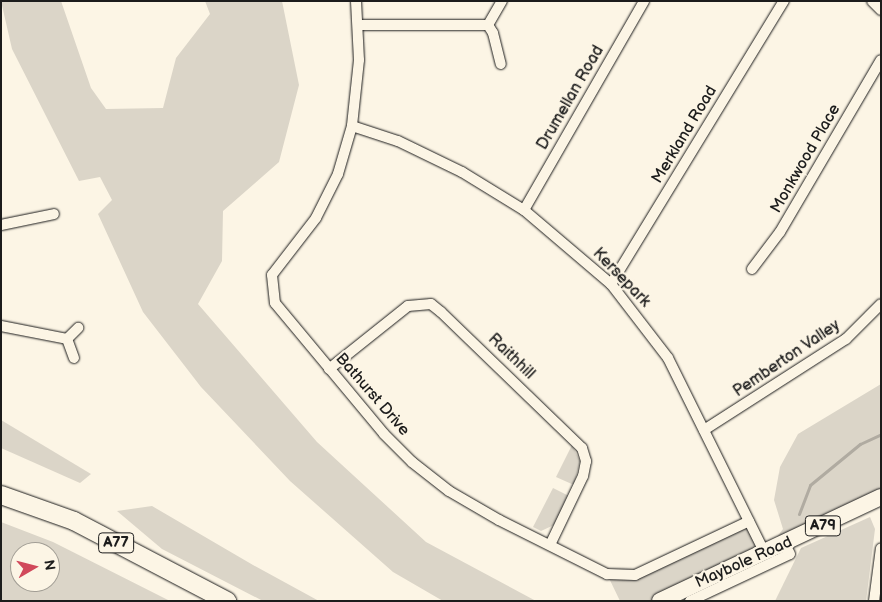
<!DOCTYPE html>
<style>
body{margin:0}
#map{position:relative;width:882px;height:602px;overflow:hidden;background:#fcf5e5;font-family:"Balsamiq Sans",sans-serif}
div>[style]{position:absolute}
.green>*{inset:0;background:#dbd5c8}
.stream>*{height:3px;margin:-1.5px;padding:0 1.5px;transform-origin:1.5px;border-radius:1.5px;background:#b0aba1}
.roads{filter:drop-shadow(0 0 1px #1c1c1c) drop-shadow(0 0 1px #1c1c1c)}
.minor>*{height:10px;margin:-5px;padding:0 5px;transform-origin:5px;border-radius:5px;background:#fcf5e5}
.primary>*{height:16px;margin:-8px;padding:0 8px;transform-origin:8px;border-radius:8px;background:#fcf5e5}
.trunk>*{height:18px;margin:-9px;padding:0 9px;transform-origin:9px;border-radius:9px;background:#fcf5e5}
span{translate:-50% -50%;white-space:nowrap;text-align:center;line-height:1.15;-webkit-text-stroke:4.5px #fcf5e5;paint-order:stroke}
.shield-label span{padding:1px 4px;background:#fcf5e5;border:1px solid;border-radius:4px;-webkit-text-stroke-width:0}
.shield-label{font-size:15px;color:#1c1c1c;font-weight:700}
.street-label{font-size:16px;color:#1c1c1c}
.frame{position:absolute;inset:0;border:2px solid #1c1c1c;pointer-events:none}
.north{position:absolute;left:10px;top:542px;width:50px;height:50px;box-sizing:border-box;background:#fcf5e5;border:1px solid #a29e95;border-radius:50%;rotate:82deg;font-size:14px;font-weight:700;line-height:20px;text-align:center;color:#1c1c1c}
.north::after{content:'';display:block;margin:auto;width:18px;height:22px;background:#d1495b;clip-path:polygon(50% 0,100% 100%,50% 72%,0 100%)}
</style>
<div id="map">
<div class="green">
<i style="clip-path:polygon(1px 1px,61px 1px,91px 88px,106px 109px,163px 108px,176px 58px,210px 14px,205px 1px,282px 1px,299px 85px,279px 162px,223px 211px,222px 261px,198px 304px,317px 442px,426px 542px,536px 601px,443px 601px,393px 572px,290px 481px,201px 387px,143px 312px,98px 214px,112px 200px,100px 177px,79px 181px,12px 49px)"></i>
<i style="clip-path:polygon(881px 384px,881px 497px,798px 538px,661px 601px,620px 601px,607px 574px,635px 575px,749px 521px,765px 553px,783px 529px,774px 500px,780px 467px,798px 434px)"></i>
<i style="clip-path:polygon(1px 420px,91px 474px,80px 483px,1px 448px)"></i>
<i style="clip-path:polygon(572px 445px,580px 461px,574px 485px,556px 477px)"></i>
<i style="clip-path:polygon(553px 488px,569px 496px,554px 525px,541px 531px,533px 527px)"></i>
<i style="clip-path:polygon(152px 506px,253px 565px,319px 601px,263px 601px,162px 549px,117px 511px)"></i>
<i style="clip-path:polygon(870px 517px,875px 529px,866px 601px,775px 601px,801px 548px)"></i>
<i style="clip-path:polygon(evenodd,1px 522px,53px 542px,170px 601px,1px 601px,1px 522px,20px 552px,50px 552px,50px 582px,20px 582px,20px 552px)"></i>
</div>
<div class="stream">
<i style="left:799px;top:514px;width:31px;rotate:-69deg"></i>
<i style="left:810px;top:485px;width:65px;rotate:-39.4deg"></i>
<i style="left:860px;top:444px;width:23px;rotate:-25deg"></i>
</div>
<div class="roads">
<div class="minor">
<i style="left:356px;top:1px;width:59px;rotate:87.1deg"></i>
<i style="left:359px;top:60px;width:66px;rotate:96.1deg"></i>
<i style="left:352px;top:126px;width:50px;rotate:106.3deg"></i>
<i style="left:338px;top:174px;width:49px;rotate:116.6deg"></i>
<i style="left:316px;top:218px;width:72px;rotate:127.7deg"></i>
<i style="left:272px;top:275px;width:28px;rotate:84deg"></i>
<i style="left:275px;top:303px;width:170px;rotate:50.2deg"></i>
<i style="left:384px;top:434px;width:40px;rotate:45deg"></i>
<i style="left:412px;top:462px;width:47px;rotate:38.1deg"></i>
<i style="left:449px;top:491px;width:58px;rotate:30.1deg"></i>
<i style="left:499px;top:520px;width:121px;rotate:26.6deg"></i>
<i style="left:607px;top:574px;width:28px;rotate:2deg"></i>
<i style="left:635px;top:575px;width:126px;rotate:-25.3deg"></i>
<i style="left:872px;top:1px;width:13px;rotate:45deg"></i>
<i style="left:358px;top:25px;width:130px"></i>
<i style="left:488px;top:25px;width:28px;rotate:-60deg"></i>
<i style="left:488px;top:25px;width:9px;rotate:58deg"></i>
<i style="left:493px;top:33px;width:32px;rotate:76deg"></i>
<i style="left:352px;top:126px;width:48px;rotate:18.1deg"></i>
<i style="left:398px;top:141px;width:71px;rotate:25.8deg"></i>
<i style="left:462px;top:172px;width:73px;rotate:31.5deg"></i>
<i style="left:524px;top:210px;width:114px;rotate:40.4deg"></i>
<i style="left:611px;top:284px;width:93px;rotate:52.4deg"></i>
<i style="left:668px;top:358px;width:218px;rotate:63.6deg"></i>
<i style="left:524px;top:210px;width:241px;rotate:-60.1deg"></i>
<i style="left:1px;top:225px;width:54px;rotate:-11.7deg"></i>
<i style="left:752px;top:269px;width:46px;rotate:-52.9deg"></i>
<i style="left:780px;top:232px;width:199px;rotate:-59.6deg"></i>
<i style="left:611px;top:284px;width:332px;rotate:-58.6deg"></i>
<i style="left:1px;top:326px;width:67px;rotate:11.1deg"></i>
<i style="left:74px;top:358px;width:20px;rotate:-110deg"></i>
<i style="left:67px;top:339px;width:16px;rotate:-45deg"></i>
<i style="left:329px;top:369px;width:101px;rotate:-38.6deg"></i>
<i style="left:408px;top:306px;width:23px;rotate:-5deg"></i>
<i style="left:431px;top:304px;width:13px;rotate:39deg"></i>
<i style="left:441px;top:312px;width:196px;rotate:44deg"></i>
<i style="left:582px;top:448px;width:14px;rotate:73deg"></i>
<i style="left:586px;top:461px;width:15px;rotate:101deg"></i>
<i style="left:583px;top:476px;width:76px;rotate:115.6deg"></i>
<i style="left:704px;top:430px;width:169px;rotate:-32.7deg"></i>
<i style="left:846px;top:339px;width:49px;rotate:-45deg"></i>
<i style="left:690px;top:601px;width:110px;rotate:-25.2deg"></i>
<i style="left:790px;top:554px;width:11px;rotate:-117deg"></i>
<i style="left:874px;top:601px;width:53px;rotate:-82.5deg"></i>
</div>
<div class="primary">
<i style="left:660px;top:601px;width:244px;rotate:-25.2deg"></i>
</div>
<div class="trunk">
<i style="left:1px;top:495px;width:77px;rotate:19.6deg"></i>
<i style="left:74px;top:521px;width:173px;rotate:27.6deg"></i>
</div>
</div>
<div class="shield-label">
<span style="left:823px;top:526px">A79</span>
<span style="left:116px;top:543px">A77</span>
</div>
<div class="street-label">
<span style="left:571px;top:98px;rotate:-60deg">Drumellan Road</span>
<span style="left:685px;top:135px;rotate:-59deg">Merkland Road</span>
<span style="left:806px;top:159px;rotate:-60deg">Monkwood Place</span>
<span style="left:621px;top:278px;rotate:46deg">Kersepark</span>
<span style="left:511px;top:357px;rotate:44deg">Raithhill</span>
<span style="left:787px;top:359px;rotate:-34deg">Pemberton Valley</span>
<span style="left:372px;top:395px;rotate:49deg">Bathurst Drive</span>
<span style="left:744px;top:563px;rotate:-24deg">Maybole Road</span>
</div>
<div class="frame"></div>
<div class="north">N</div>
</div>
